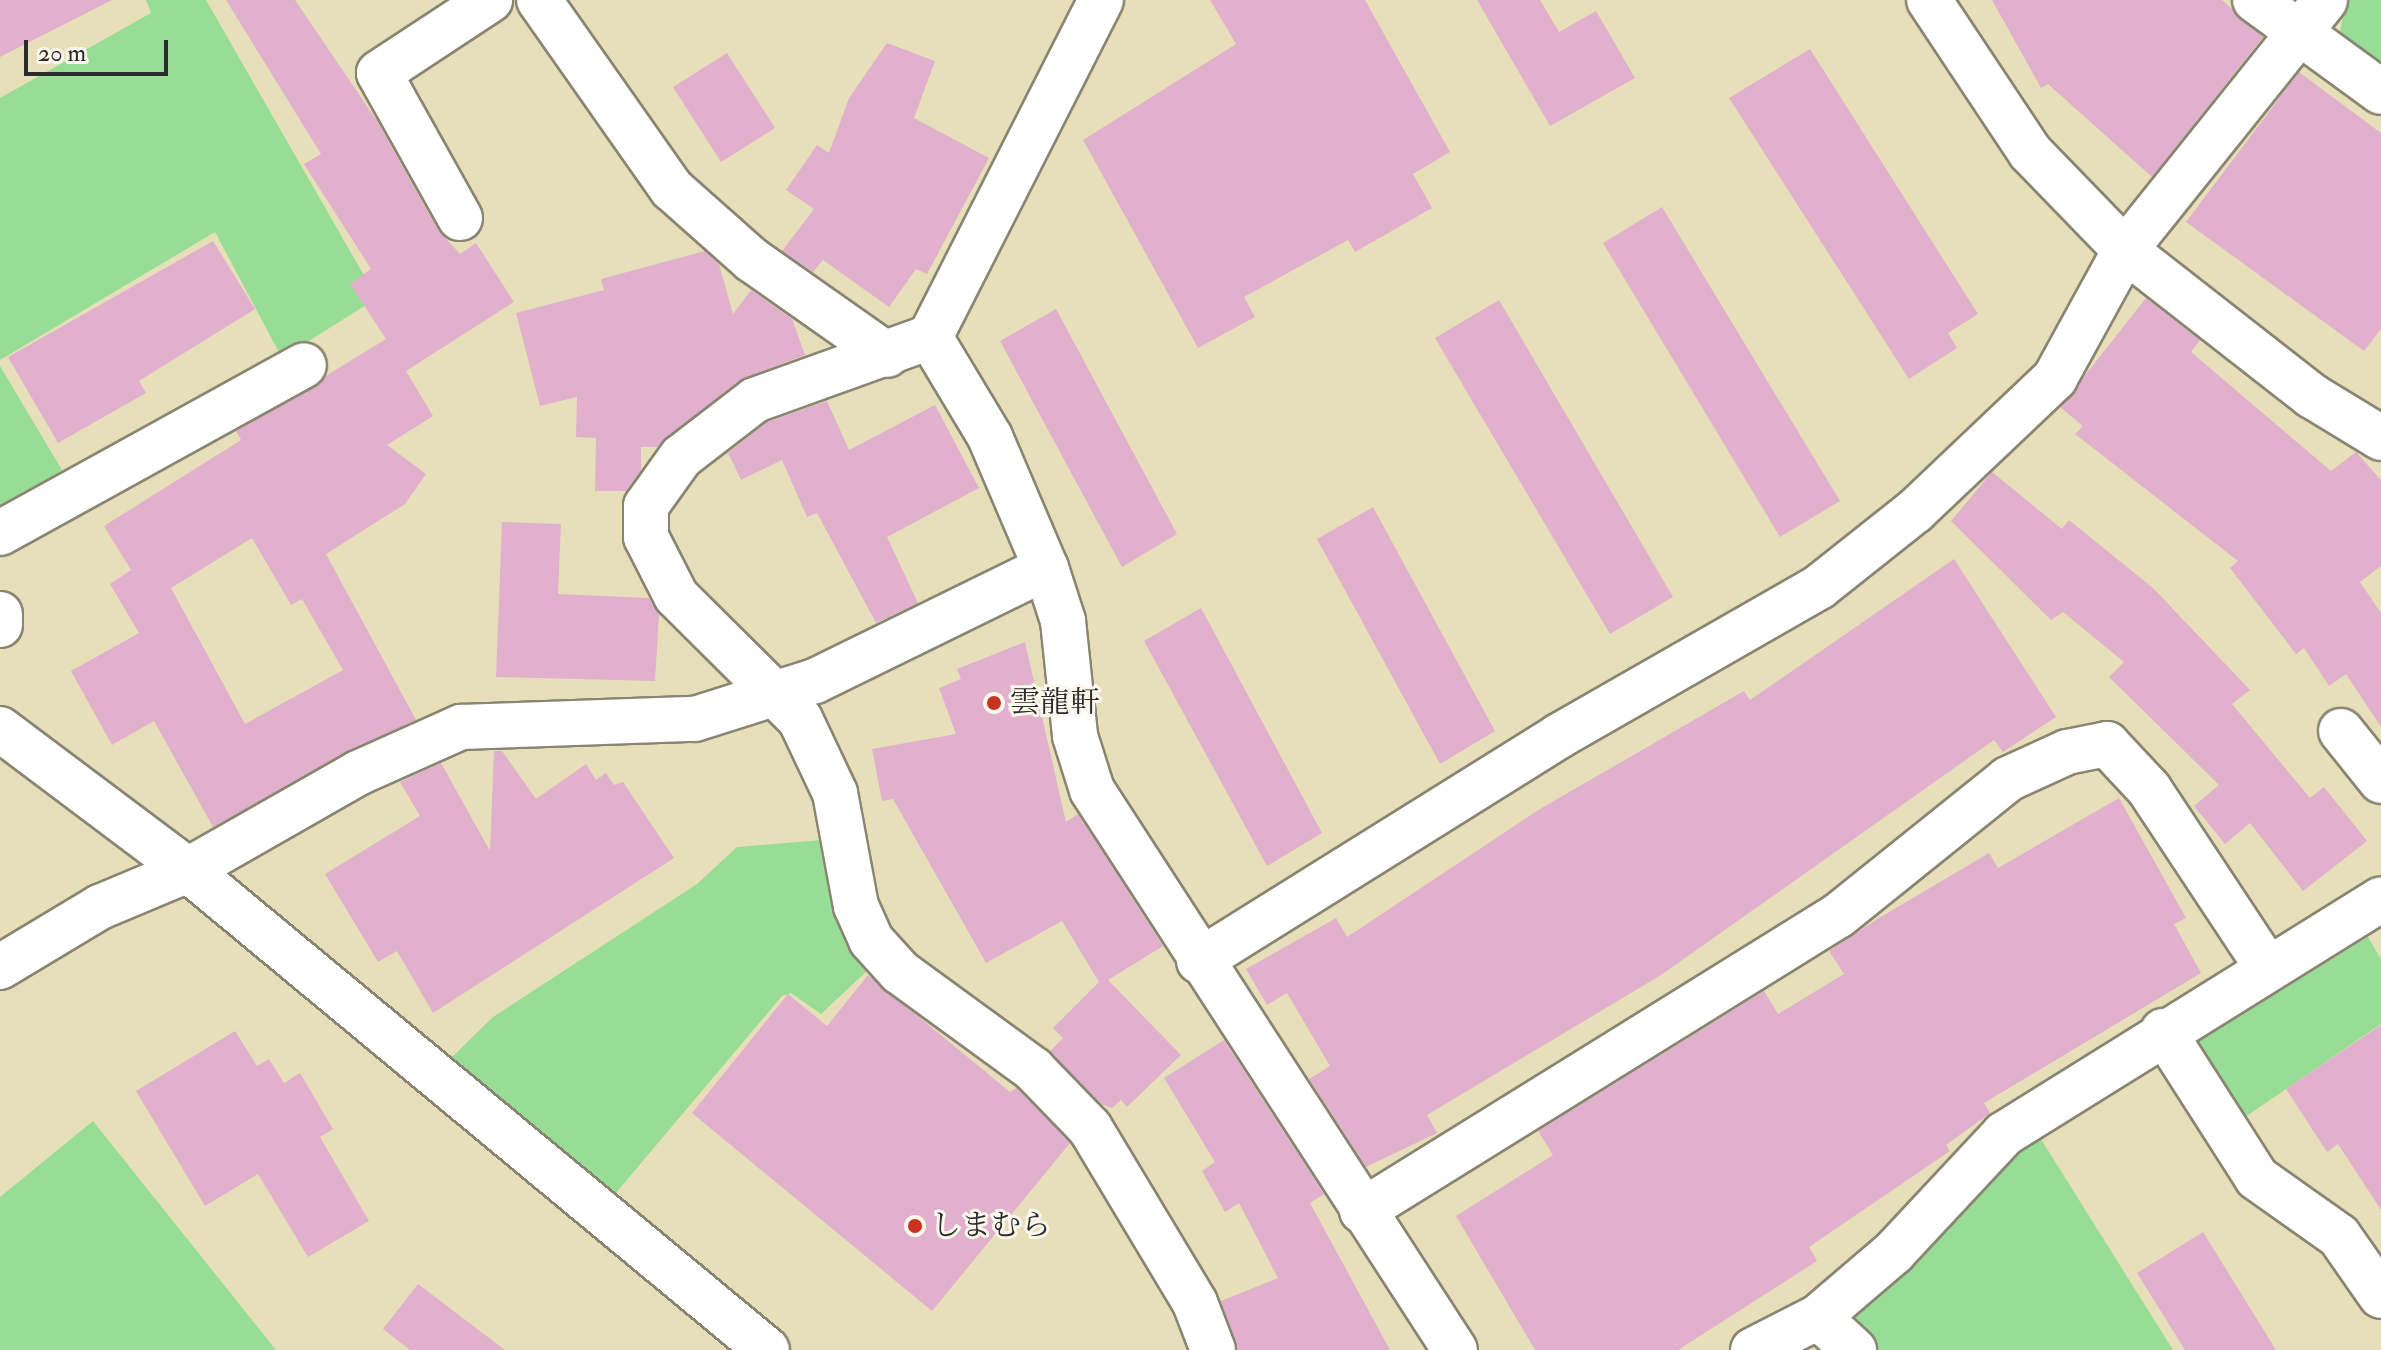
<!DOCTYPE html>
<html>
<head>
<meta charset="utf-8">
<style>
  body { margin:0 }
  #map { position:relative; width:2381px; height:1350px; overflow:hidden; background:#e7dfba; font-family:"IM FELL Double Pica","Noto Serif JP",serif }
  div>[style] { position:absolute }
  .green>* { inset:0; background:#97dd96 }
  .building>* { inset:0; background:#e1b0cd }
  .roads { filter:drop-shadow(2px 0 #898572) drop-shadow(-2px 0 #898572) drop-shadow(0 2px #898572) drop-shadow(0 -2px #898572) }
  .minor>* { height:44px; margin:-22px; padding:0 22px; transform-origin:22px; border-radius:22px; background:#fff }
  .dots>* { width:22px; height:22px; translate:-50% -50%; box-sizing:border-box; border:4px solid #fbf7ec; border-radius:50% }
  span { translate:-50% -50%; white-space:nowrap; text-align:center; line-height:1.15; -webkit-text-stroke:6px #fbf7ec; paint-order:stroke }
  .poi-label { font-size:30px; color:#2b2b2b }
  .left { translate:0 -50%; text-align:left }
  .scale { position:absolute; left:24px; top:40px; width:144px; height:36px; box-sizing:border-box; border:4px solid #2b2b2b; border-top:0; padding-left:10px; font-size:24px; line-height:28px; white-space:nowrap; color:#2b2b2b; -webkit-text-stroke:6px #fbf7ec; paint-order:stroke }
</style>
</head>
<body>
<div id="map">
  <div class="green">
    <div style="clip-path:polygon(146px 0,206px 0,377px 298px,282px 358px,215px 232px,0 360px,0 98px,151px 13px)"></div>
    <div style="clip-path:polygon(2347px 0,2381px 0,2381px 73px,2339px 35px)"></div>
    <div style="clip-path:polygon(0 366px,62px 470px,0 511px)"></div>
    <div style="clip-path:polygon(834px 839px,869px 969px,821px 1014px,791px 993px,782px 996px,615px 1194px,448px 1061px,493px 1017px,697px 884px,737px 847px)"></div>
    <div style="clip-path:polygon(2368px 937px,2381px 959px,2381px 1024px,2232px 1126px,2178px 1054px)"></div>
    <div style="clip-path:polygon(93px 1121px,276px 1350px,0 1350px,0 1197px)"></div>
    <div style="clip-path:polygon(2039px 1136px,2173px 1350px,1868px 1350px,1836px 1306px,1976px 1172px)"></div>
  </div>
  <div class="building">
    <div style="clip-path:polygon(0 0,112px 0,0 57px)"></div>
    <div style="clip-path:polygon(evenodd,226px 0,295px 0,377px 121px,438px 230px,460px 254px,476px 243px,514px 302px,406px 371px,433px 416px,387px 445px,426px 474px,405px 504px,326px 554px,416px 720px,213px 827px,154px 721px,112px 745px,71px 671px,139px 633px,110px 584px,131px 570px,104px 526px,241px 440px,236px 431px,386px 339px,350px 284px,371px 269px,304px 164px,321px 154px,226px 0,252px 538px,291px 605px,302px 599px,343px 670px,245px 724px,171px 588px,252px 538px)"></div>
    <div style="clip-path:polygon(1210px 0,1365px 0,1450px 152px,1413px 174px,1432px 208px,1355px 252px,1348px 240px,1244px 297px,1255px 317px,1198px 348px,1083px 140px,1236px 44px)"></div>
    <div style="clip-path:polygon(1477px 0,1540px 0,1559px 32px,1596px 11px,1635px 78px,1550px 126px)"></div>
    <div style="clip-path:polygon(1992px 0,2222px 0,2263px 37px,2152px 177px,2048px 84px,2041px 88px)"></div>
    <div style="clip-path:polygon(887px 43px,935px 61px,914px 118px,989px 158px,927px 274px,916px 269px,889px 307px,823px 260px,813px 272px,782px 251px,814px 209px,786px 190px,817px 145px,829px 153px,849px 98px)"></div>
    <div style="clip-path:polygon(1810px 49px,1978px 314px,1948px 333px,1957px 348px,1909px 379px,1729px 98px)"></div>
    <div style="clip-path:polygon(727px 53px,775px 128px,721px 162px,673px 87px)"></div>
    <div style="clip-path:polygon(2299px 72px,2381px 133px,2381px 329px,2364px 351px,2186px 222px)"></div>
    <div style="clip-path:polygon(1662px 207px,1840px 501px,1780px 537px,1603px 243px)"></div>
    <div style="clip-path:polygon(213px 241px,255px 309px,139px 381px,146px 393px,58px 443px,8px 357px)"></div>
    <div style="clip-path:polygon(705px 251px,719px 264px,733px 314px,751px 290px,792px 319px,805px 355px,740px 380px,657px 447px,641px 447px,641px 470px,626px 491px,595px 491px,596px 438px,576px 437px,577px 397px,540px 406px,516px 313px,604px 290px,601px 279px)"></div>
    <div style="clip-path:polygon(2146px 298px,2200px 340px,2191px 352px,2331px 471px,2356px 452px,2381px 480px,2381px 566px,2360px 582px,2381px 613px,2381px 727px,2346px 674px,2329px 686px,2304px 648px,2296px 654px,2230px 568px,2238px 561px,2075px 434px,2083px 426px,2060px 407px)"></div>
    <div style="clip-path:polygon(1499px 300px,1673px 597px,1610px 634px,1435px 338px)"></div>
    <div style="clip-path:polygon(1056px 309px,1177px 534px,1122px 567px,1000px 341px)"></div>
    <div style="clip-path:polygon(827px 401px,849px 450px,935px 405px,979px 488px,887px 537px,918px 603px,876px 623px,817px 513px,807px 517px,782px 460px,741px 480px,728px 453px,767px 422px)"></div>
    <div style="clip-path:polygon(1992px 472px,2062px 529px,2069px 520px,2153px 588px,2250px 690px,2232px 704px,2310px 798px,2324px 787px,2367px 841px,2303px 891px,2250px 823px,2225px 844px,2194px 806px,2219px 785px,2109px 677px,2124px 662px,2063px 612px,2051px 620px,1951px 521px)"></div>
    <div style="clip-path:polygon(1373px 507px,1495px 731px,1440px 764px,1317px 539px)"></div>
    <div style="clip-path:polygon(502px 522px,561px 524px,558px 594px,649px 598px,659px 614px,655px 681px,496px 677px)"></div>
    <div style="clip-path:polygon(1954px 559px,2056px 717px,2003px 752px,1994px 740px,1661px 975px,1427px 1115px,1437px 1133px,1366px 1167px,1309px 1079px,1330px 1066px,1287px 993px,1267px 1005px,1246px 969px,1336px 918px,1347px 937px,1540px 809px,1744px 691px,1750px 700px)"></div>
    <div style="clip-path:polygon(1201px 608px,1322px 833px,1267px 866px,1144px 641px)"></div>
    <div style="clip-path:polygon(1025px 642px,1066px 822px,1078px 814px,1163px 946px,1108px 980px,1181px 1055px,1127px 1107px,1121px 1100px,1112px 1108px,1101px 1104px,1050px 1051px,1063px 1038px,1053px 1028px,1099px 982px,1062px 921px,986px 963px,893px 799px,882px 801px,872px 749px,956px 734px,939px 688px,961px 679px,957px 669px)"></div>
    <div style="clip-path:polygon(494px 751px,502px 751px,536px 799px,586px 764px,596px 780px,606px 773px,614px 785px,623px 782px,674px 858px,433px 1013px,397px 951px,378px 962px,325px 874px,420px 816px,400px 782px,441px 763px,490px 851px)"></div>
    <div style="clip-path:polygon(2119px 798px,2186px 918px,2174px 924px,2201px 973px,1984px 1103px,1990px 1113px,1946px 1145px,1950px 1151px,1809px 1247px,1817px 1261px,1678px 1350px,1535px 1350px,1456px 1216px,1553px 1155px,1538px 1131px,1764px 991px,1778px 1014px,1844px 974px,1829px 951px,1879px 918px,1989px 853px,1998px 868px)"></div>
    <div style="clip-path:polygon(868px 975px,1010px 1092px,1017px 1088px,1070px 1143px,932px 1311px,692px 1113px,788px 994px,827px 1026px)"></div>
    <div style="clip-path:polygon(2381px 1025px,2381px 1210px,2338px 1144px,2327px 1152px,2286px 1089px)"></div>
    <div style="clip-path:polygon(235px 1031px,257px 1066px,269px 1059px,284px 1083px,300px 1073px,333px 1129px,320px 1137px,369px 1221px,308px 1257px,258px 1174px,205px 1206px,136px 1091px)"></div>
    <div style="clip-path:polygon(1224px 1040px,1324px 1194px,1310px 1203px,1390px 1350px,1237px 1350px,1221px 1301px,1278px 1278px,1239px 1203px,1225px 1212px,1202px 1171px,1215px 1162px,1164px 1078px)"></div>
    <div style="clip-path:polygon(2203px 1232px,2276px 1350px,2185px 1350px,2137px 1273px)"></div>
    <div style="clip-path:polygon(418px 1284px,505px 1350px,410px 1350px,383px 1329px)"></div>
  </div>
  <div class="roads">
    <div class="minor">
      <div style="left:539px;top:0;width:231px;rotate:54.9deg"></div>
      <div style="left:672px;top:189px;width:107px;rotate:41.6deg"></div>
      <div style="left:752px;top:260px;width:165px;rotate:35.1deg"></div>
      <div style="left:1101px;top:0;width:378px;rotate:116.9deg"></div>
      <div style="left:930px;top:337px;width:186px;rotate:160.2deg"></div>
      <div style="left:755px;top:400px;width:93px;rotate:142.4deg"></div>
      <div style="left:681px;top:457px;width:60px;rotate:125.5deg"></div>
      <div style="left:646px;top:506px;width:31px;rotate:90deg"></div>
      <div style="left:646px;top:537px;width:66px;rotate:63deg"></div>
      <div style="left:676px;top:596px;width:175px;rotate:44.8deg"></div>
      <div style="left:800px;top:719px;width:82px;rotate:64.7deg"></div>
      <div style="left:835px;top:793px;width:115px;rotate:79.5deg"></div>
      <div style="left:856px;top:906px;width:37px;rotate:66deg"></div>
      <div style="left:871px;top:940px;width:43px;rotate:47.8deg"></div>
      <div style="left:900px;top:972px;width:165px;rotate:36.1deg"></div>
      <div style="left:1033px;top:1069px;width:82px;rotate:46deg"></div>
      <div style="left:1090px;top:1128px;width:204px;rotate:59deg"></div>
      <div style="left:1195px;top:1303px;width:50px;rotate:69deg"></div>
      <div style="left:1929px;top:0;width:182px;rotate:56.4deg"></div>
      <div style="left:2030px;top:152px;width:136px;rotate:45.9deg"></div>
      <div style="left:2125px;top:250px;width:237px;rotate:38deg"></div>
      <div style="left:2312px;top:396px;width:81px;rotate:31.3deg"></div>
      <div style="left:2255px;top:0;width:156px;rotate:36.1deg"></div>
      <div style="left:460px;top:218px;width:166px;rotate:-119.2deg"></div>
      <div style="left:379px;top:73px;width:133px;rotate:-33.3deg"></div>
      <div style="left:930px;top:337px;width:117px;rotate:59deg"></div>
      <div style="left:990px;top:437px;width:142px;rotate:66.9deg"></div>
      <div style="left:1046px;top:568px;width:56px;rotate:72.2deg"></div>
      <div style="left:1063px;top:621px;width:116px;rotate:84deg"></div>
      <div style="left:1075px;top:736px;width:57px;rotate:72.5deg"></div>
      <div style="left:1092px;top:790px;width:667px;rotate:57.05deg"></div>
      <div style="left:0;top:533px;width:347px;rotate:-28.9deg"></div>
      <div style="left:0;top:614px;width:11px;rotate:90deg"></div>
      <div style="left:0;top:729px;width:235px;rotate:36.9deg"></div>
      <div style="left:188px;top:870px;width:752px;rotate:39.66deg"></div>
      <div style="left:2341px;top:731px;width:64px;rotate:51.3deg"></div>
      <div style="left:1199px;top:961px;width:425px;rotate:-32deg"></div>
      <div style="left:1559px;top:736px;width:300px;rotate:-29.8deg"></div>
      <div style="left:1819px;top:587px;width:122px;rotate:-38.4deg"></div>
      <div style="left:1915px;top:511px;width:193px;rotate:-43.5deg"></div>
      <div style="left:2055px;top:378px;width:146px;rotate:-61.3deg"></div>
      <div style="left:2125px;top:250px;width:320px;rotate:-51.3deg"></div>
      <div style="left:0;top:967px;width:117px;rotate:-31deg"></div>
      <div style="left:100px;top:907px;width:95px;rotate:-22.8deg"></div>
      <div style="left:188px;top:870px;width:196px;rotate:-29.7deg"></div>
      <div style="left:358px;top:773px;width:113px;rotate:-24.1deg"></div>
      <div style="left:461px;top:727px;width:234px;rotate:-2deg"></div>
      <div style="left:695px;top:719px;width:126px;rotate:-17.6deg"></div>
      <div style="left:815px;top:681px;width:257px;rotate:-26.1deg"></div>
      <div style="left:2163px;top:1031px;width:174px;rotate:57.4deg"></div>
      <div style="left:2257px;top:1178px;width:100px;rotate:35.3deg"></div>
      <div style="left:2339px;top:1236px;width:73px;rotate:55deg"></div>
      <div style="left:1362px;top:1211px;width:561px;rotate:-31.82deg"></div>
      <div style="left:1839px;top:915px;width:217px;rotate:-38.8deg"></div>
      <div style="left:2008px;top:779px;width:65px;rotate:-24.6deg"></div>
      <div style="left:2067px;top:752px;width:41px;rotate:-11.3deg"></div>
      <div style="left:2107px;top:744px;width:62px;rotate:47deg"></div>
      <div style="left:2149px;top:789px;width:212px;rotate:56.5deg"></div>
      <div style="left:1818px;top:1317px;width:49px;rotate:42.5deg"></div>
      <div style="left:1753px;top:1350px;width:73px;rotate:-26.9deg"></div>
      <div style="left:1818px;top:1317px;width:100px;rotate:-40.5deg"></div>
      <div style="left:1894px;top:1252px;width:161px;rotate:-47deg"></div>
      <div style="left:2004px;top:1134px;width:444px;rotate:-31.9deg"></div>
    </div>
  </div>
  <div class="dots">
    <div style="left:994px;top:703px;background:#c8321e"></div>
    <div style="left:915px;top:1226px;background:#c8321e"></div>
  </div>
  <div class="poi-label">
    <span class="left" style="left:1010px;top:703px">雲龍軒</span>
    <span class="left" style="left:931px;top:1226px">しまむら</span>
  </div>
  <div class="scale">20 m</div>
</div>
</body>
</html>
